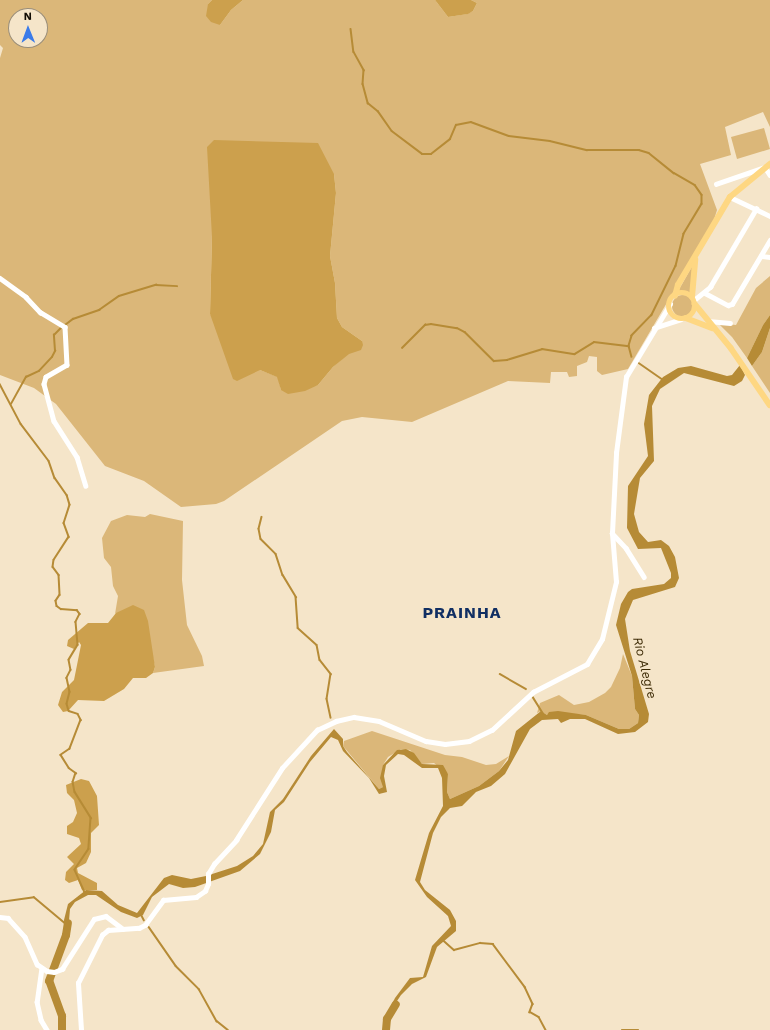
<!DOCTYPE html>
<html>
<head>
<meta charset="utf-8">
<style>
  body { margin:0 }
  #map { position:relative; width:770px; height:1030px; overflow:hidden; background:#f5e5c9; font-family:"Work Sans",sans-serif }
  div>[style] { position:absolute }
  .green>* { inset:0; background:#dbb779 }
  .round { border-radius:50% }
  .forest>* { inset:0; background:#cca04d }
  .water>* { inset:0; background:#b68b36 }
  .stream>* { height:1.5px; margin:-0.75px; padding:0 0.75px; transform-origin:0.75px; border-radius:0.75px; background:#b68b36 }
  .river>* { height:8px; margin:-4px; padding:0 4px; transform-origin:4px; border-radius:4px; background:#b68b36 }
  .minor>* { height:4.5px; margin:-2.25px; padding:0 2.25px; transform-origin:2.25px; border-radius:2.25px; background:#fff }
  .major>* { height:5.5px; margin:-2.75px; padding:0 2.75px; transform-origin:2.75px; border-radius:2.75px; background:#fed782 }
  .major>.ring { margin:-2.75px; padding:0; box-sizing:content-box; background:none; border:5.5px solid #fed782; border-radius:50% }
  span { translate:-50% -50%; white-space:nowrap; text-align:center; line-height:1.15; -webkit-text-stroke:3px #f5e5c9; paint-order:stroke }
  .water-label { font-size:13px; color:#3c2a05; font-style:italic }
  .district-label { font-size:16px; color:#112f63; font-weight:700; letter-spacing:1px }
  .north { position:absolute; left:8px; top:8px; width:40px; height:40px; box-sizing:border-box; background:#f5e5c9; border:1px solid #9a8e7a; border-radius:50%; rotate:359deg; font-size:11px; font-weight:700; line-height:16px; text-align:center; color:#110c04 }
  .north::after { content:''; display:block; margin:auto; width:14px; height:18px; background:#3b7be9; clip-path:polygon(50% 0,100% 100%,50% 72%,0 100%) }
</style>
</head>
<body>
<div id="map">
  <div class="green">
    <div style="clip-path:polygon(evenodd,0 0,212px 0,208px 4px,220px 25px,231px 10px,243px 0,435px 0,448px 17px,467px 14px,473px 11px,477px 3px,471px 0,770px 0,770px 127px,763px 112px,725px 127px,731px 155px,700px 164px,717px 210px,712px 226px,628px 369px,602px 375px,597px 371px,597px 357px,589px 356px,587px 362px,577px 366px,577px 376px,569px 377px,567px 372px,551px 372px,550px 383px,508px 381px,412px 422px,362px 417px,342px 421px,224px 501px,216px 504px,181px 507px,144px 481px,105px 466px,56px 404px,34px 388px,0 375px,0 58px,3px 48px,0 45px,0 0,16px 16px,40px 16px,40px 40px,16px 40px,16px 16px,0 0,334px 174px,336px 193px,330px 256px,335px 283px,337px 318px,342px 327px,362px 341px,333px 367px,318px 385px,281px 390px,278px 377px,260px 370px,210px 314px,212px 237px,334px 174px)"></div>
    <div style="clip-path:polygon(764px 128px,770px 149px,737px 159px,731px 137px)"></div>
    <div style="clip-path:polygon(694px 263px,691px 293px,677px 293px)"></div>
    <div style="clip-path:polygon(770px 276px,770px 315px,763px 325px,747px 358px,732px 337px,718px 323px,736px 325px,756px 288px)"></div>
    <div class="round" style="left:672px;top:295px;width:22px;height:22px"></div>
    <div style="clip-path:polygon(770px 328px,770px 393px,752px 366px,762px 352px)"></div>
    <div style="clip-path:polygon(150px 514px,183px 521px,182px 580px,187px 625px,202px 656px,204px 666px,153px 673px,155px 667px,153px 658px,116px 613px,115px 614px,118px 596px,113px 586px,111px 567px,104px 558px,102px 538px,111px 521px,127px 515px,145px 517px)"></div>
    <div style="clip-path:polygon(623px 654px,632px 676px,635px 709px,639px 715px,638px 723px,629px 729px,619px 729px,586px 715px,551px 712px,547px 715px,541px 711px,537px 713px,540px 703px,559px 695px,574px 705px,589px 702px,605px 693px,611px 687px,620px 668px)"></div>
    <div style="clip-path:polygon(372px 731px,445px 755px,462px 757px,486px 765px,496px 764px,509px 756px,499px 771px,479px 786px,450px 799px,447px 792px,448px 774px,434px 763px,422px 764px,410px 750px,401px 749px,388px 757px,383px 765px,383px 787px,379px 789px,343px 746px,344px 741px)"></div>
  </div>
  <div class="forest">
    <div style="clip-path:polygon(212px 0,243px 0,231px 10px,220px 25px,211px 22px,206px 16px,208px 4px)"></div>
    <div style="clip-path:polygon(435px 0,471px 0,477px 3px,473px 11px,468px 14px,448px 17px)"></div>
    <div style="clip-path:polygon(214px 140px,318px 143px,334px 174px,336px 193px,330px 256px,335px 283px,337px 318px,342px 327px,362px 341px,363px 345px,361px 350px,349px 354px,333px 367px,318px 385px,305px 391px,288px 394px,281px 390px,277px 377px,260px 370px,237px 381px,233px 379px,210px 314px,212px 237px,207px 147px)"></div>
    <div style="clip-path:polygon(133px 605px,144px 610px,148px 621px,155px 667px,153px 673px,146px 678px,133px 678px,124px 689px,104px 701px,78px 700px,68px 711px,63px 712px,58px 705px,62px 692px,74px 680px,81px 645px,79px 642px,74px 649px,67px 646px,68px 640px,88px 623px,108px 623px,116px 613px)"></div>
    <div style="clip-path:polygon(81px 779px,89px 781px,97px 796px,99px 825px,91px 833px,91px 852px,86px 863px,77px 868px,78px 873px,97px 883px,97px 890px,82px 890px,78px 880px,69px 883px,65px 880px,66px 872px,74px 864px,67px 857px,81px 844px,79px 838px,67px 834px,67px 826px,73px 822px,77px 813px,74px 800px,67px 793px,66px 785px)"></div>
  </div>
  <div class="water">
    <div style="clip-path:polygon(770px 315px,770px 328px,762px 352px,752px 366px,747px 358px,763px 325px)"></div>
    <div style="clip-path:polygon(740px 365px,745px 375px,742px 381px,734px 386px,684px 373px,660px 389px,652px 406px,654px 461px,640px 478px,634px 514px,639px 532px,648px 542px,661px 540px,669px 546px,675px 557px,679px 578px,675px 587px,633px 600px,625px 619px,630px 651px,649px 714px,648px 722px,635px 732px,618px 734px,585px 719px,570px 719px,561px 723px,558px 719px,542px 720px,530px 729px,505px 774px,491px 786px,476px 792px,462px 806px,450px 808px,441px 817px,433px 833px,420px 882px,425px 890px,450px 910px,456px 921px,456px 931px,437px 947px,426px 977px,412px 984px,401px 995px,389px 1013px,387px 1030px,384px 1030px,386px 1016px,395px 998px,410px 978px,423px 977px,432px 946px,451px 926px,448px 916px,427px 897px,415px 880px,429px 833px,443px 806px,442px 778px,438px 768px,422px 768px,404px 755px,398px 754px,386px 765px,384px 776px,387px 792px,379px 794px,369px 778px,343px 751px,338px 740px,331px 737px,310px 762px,284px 802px,275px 810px,271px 832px,260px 854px,240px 871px,195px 887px,183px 888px,169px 884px,152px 897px,143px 915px,137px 918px,121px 912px,96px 895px,88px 895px,75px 902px,70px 909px,68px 933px,65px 932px,64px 920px,68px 904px,86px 890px,102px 891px,118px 905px,137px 913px,164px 878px,172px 875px,191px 879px,206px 876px,237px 866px,253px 856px,263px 844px,270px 812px,283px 799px,311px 756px,334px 729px,343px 739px,343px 746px,347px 752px,379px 789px,383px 787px,380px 778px,383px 765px,397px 750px,406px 749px,414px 753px,422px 764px,443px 765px,448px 774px,447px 792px,450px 799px,479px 786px,499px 771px,508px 760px,516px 731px,541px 711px,547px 715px,549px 712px,558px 711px,586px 715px,619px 729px,629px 729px,638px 723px,639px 715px,635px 709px,632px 676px,616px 625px,621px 604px,628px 592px,632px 589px,664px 584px,671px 578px,671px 573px,661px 548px,638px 549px,627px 528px,628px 486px,648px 456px,644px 424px,649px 395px,663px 377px,678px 368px,691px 366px,727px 376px,732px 375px)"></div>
  </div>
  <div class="stream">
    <div style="left:351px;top:29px;width:23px;rotate:83deg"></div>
    <div style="left:354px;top:52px;width:21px;rotate:61deg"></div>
    <div style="left:364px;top:70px;width:14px;rotate:94deg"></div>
    <div style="left:363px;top:84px;width:20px;rotate:75deg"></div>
    <div style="left:368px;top:103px;width:13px;rotate:39deg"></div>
    <div style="left:378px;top:111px;width:24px;rotate:55deg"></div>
    <div style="left:392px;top:131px;width:38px;rotate:37deg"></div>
    <div style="left:422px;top:154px;width:9px"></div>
    <div style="left:431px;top:154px;width:24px;rotate:-38deg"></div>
    <div style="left:450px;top:139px;width:15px;rotate:-67deg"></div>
    <div style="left:456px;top:125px;width:15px;rotate:-11deg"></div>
    <div style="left:471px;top:122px;width:40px;rotate:20.2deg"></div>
    <div style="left:509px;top:136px;width:41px;rotate:7deg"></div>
    <div style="left:550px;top:141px;width:38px;rotate:14deg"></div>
    <div style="left:587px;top:150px;width:52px"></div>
    <div style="left:639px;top:150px;width:10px;rotate:17deg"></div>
    <div style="left:649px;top:153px;width:32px;rotate:39deg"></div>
    <div style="left:674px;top:173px;width:24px;rotate:30deg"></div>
    <div style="left:695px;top:185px;width:12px;rotate:55deg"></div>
    <div style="left:702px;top:195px;width:9px;rotate:90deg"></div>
    <div style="left:702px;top:204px;width:35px;rotate:121deg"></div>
    <div style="left:684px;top:234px;width:33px;rotate:104deg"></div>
    <div style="left:676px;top:266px;width:55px;rotate:116.1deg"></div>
    <div style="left:652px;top:315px;width:29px;rotate:134deg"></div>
    <div style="left:632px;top:336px;width:10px;rotate:107deg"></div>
    <div style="left:629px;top:346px;width:11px;rotate:75deg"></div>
    <div style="left:65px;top:325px;width:10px;rotate:-37deg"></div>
    <div style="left:73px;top:319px;width:28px;rotate:-19deg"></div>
    <div style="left:99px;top:310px;width:24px;rotate:-35deg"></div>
    <div style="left:119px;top:296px;width:39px;rotate:-17deg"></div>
    <div style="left:156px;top:285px;width:21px;rotate:3deg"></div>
    <div style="left:402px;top:348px;width:33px;rotate:-45deg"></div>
    <div style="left:425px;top:325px;width:6px;rotate:-9deg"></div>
    <div style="left:431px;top:324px;width:26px;rotate:9deg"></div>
    <div style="left:457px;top:328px;width:9px;rotate:27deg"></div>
    <div style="left:465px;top:332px;width:41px;rotate:45deg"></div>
    <div style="left:494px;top:361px;width:13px;rotate:-4deg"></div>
    <div style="left:507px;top:360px;width:37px;rotate:-17deg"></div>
    <div style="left:542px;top:349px;width:33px;rotate:9deg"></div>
    <div style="left:575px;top:354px;width:22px;rotate:-32deg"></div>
    <div style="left:594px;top:342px;width:35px;rotate:7deg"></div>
    <div style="left:639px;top:363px;width:28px;rotate:35deg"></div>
    <div style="left:0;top:384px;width:45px;rotate:62.3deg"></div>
    <div style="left:21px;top:424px;width:46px;rotate:52.9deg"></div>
    <div style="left:49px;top:461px;width:18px;rotate:71deg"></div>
    <div style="left:55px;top:478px;width:21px;rotate:55deg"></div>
    <div style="left:67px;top:495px;width:10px;rotate:73deg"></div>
    <div style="left:70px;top:505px;width:19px;rotate:108deg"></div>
    <div style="left:64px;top:523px;width:15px;rotate:70deg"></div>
    <div style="left:69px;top:537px;width:27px;rotate:123deg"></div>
    <div style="left:54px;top:560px;width:7px;rotate:98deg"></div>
    <div style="left:53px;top:567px;width:10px;rotate:53deg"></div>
    <div style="left:59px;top:575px;width:20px;rotate:87deg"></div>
    <div style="left:60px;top:595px;width:7px;rotate:124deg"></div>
    <div style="left:56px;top:601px;width:5px;rotate:79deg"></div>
    <div style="left:57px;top:606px;width:5px;rotate:37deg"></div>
    <div style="left:61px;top:609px;width:16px;rotate:4deg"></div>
    <div style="left:77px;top:610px;width:5px;rotate:53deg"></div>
    <div style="left:80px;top:614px;width:9px;rotate:117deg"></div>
    <div style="left:76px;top:622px;width:23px;rotate:85deg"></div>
    <div style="left:78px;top:645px;width:17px;rotate:121deg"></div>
    <div style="left:69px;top:660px;width:10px;rotate:79deg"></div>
    <div style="left:71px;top:670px;width:9px;rotate:117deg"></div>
    <div style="left:67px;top:678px;width:14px;rotate:78deg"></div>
    <div style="left:70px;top:692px;width:12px;rotate:104deg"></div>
    <div style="left:67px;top:704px;width:7px;rotate:74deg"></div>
    <div style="left:69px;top:711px;width:9px;rotate:18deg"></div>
    <div style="left:78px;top:714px;width:7px;rotate:63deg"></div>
    <div style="left:81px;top:720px;width:31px;rotate:111deg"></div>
    <div style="left:70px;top:749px;width:11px;rotate:146deg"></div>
    <div style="left:61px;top:755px;width:15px;rotate:58deg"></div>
    <div style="left:69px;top:768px;width:9px;rotate:36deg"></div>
    <div style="left:76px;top:773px;width:9px;rotate:108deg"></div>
    <div style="left:73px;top:782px;width:10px;rotate:79deg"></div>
    <div style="left:75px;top:792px;width:31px;rotate:58deg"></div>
    <div style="left:91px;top:818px;width:31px;rotate:94deg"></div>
    <div style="left:89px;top:849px;width:25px;rotate:124deg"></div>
    <div style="left:75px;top:870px;width:24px;rotate:66deg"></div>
    <div style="left:11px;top:404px;width:31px;rotate:-61deg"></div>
    <div style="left:26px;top:377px;width:14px;rotate:-25deg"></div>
    <div style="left:39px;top:371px;width:19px;rotate:-47deg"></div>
    <div style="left:52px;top:357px;width:7px;rotate:-63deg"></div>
    <div style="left:55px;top:351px;width:16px;rotate:-94deg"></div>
    <div style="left:54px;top:335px;width:11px;rotate:-45deg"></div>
    <div style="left:262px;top:517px;width:12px;rotate:104deg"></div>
    <div style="left:259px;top:529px;width:10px;rotate:79deg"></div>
    <div style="left:261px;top:539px;width:21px;rotate:45deg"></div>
    <div style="left:276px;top:554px;width:22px;rotate:72deg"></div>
    <div style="left:283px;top:575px;width:26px;rotate:59deg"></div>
    <div style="left:296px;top:597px;width:31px;rotate:86deg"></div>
    <div style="left:298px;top:628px;width:25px;rotate:42deg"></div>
    <div style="left:317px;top:645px;width:15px;rotate:79deg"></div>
    <div style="left:320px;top:660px;width:18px;rotate:52deg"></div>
    <div style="left:331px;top:674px;width:25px;rotate:99deg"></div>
    <div style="left:327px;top:699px;width:19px;rotate:78deg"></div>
    <div style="left:500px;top:674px;width:30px;rotate:30deg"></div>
    <div style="left:533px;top:697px;width:19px;rotate:58deg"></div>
    <div style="left:0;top:902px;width:34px;rotate:-8deg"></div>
    <div style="left:34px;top:897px;width:40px;rotate:40deg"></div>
    <div style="left:141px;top:914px;width:7px;rotate:63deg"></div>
    <div style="left:149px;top:927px;width:47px;rotate:55.3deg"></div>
    <div style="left:176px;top:966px;width:33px;rotate:45deg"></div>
    <div style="left:199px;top:989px;width:37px;rotate:61deg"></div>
    <div style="left:217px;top:1021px;width:14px;rotate:39deg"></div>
    <div style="left:443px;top:940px;width:15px;rotate:42deg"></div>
    <div style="left:454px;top:950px;width:27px;rotate:-15deg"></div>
    <div style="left:480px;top:943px;width:13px;rotate:4deg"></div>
    <div style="left:493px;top:944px;width:54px;rotate:53.3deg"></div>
    <div style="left:525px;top:987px;width:19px;rotate:65deg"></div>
    <div style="left:533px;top:1004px;width:9px;rotate:111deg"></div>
    <div style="left:530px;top:1012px;width:10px;rotate:29deg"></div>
    <div style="left:539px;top:1017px;width:15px;rotate:62deg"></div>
    <div style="left:622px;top:1030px;width:16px"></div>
  </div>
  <div class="river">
    <div style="left:62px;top:1030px;width:14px;rotate:-90deg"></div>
    <div style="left:62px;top:1016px;width:37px;rotate:-110deg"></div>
    <div style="left:49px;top:981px;width:49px;rotate:-69.7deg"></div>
    <div style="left:66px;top:935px;width:12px;rotate:-81deg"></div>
    <div style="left:386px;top:1030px;width:11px;rotate:-85deg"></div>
    <div style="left:387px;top:1019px;width:17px;rotate:-59deg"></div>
  </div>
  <div class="minor">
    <div style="left:716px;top:184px;width:52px;rotate:-19.1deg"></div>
    <div style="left:765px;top:167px;width:9px;rotate:58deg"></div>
    <div style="left:730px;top:197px;width:44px;rotate:25.4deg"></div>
    <div style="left:761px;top:256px;width:9px;rotate:6deg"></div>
    <div style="left:0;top:278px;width:32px;rotate:36deg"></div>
    <div style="left:26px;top:297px;width:21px;rotate:47deg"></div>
    <div style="left:40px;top:312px;width:29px;rotate:31deg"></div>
    <div style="left:65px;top:327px;width:38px;rotate:87deg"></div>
    <div style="left:67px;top:365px;width:24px;rotate:150deg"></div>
    <div style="left:46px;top:377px;width:7px;rotate:106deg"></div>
    <div style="left:44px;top:384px;width:38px;rotate:75deg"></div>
    <div style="left:54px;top:421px;width:43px;rotate:57.4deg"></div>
    <div style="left:77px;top:457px;width:30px;rotate:73deg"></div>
    <div style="left:705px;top:293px;width:26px;rotate:28deg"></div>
    <div style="left:728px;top:305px;width:4px;rotate:-14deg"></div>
    <div style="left:732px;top:304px;width:74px;rotate:-59.3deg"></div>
    <div style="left:694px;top:300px;width:21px;rotate:-39deg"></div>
    <div style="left:710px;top:287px;width:91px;rotate:-59.5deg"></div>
    <div style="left:708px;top:321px;width:22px;rotate:5deg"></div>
    <div style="left:654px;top:328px;width:28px;rotate:-18deg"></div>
    <div style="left:612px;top:533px;width:21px;rotate:47deg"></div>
    <div style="left:626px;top:548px;width:34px;rotate:58deg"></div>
    <div style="left:0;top:917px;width:8px;rotate:7deg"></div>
    <div style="left:8px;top:918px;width:25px;rotate:48deg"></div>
    <div style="left:25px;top:937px;width:30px;rotate:66deg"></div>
    <div style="left:37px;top:964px;width:12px;rotate:35deg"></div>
    <div style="left:47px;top:971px;width:7px;rotate:8deg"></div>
    <div style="left:54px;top:972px;width:9px;rotate:-21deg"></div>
    <div style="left:62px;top:969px;width:59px;rotate:-57.4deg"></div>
    <div style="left:94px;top:919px;width:12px;rotate:-14deg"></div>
    <div style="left:106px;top:916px;width:21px;rotate:37deg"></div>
    <div style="left:42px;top:968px;width:34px;rotate:98deg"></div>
    <div style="left:37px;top:1002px;width:18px;rotate:77deg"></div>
    <div style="left:41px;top:1020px;width:12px;rotate:59deg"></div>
    <div style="left:81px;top:1030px;width:47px;rotate:-93.7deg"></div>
    <div style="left:78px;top:983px;width:54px;rotate:-63.4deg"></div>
    <div style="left:102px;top:935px;width:8px;rotate:-40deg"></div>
    <div style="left:108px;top:930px;width:31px;rotate:-4deg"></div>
    <div style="left:139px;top:928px;width:7px;rotate:-27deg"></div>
    <div style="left:145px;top:925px;width:31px;rotate:-54deg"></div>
    <div style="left:163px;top:900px;width:33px;rotate:-5deg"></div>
    <div style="left:196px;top:897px;width:11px;rotate:-34deg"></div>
    <div style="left:205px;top:891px;width:8px;rotate:-67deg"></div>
    <div style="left:208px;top:884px;width:10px;rotate:-90deg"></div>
    <div style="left:208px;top:874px;width:12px;rotate:-59deg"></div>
    <div style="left:214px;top:864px;width:33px;rotate:-47deg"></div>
    <div style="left:236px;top:840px;width:85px;rotate:-57.4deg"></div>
    <div style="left:282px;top:768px;width:52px;rotate:-47.4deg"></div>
    <div style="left:317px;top:730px;width:21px;rotate:-25deg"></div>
    <div style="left:336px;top:721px;width:18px;rotate:-13deg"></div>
    <div style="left:354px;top:717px;width:25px;rotate:9deg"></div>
    <div style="left:379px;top:721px;width:51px;rotate:23.1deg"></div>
    <div style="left:426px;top:741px;width:19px;rotate:9deg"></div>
    <div style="left:445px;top:744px;width:24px;rotate:-7deg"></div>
    <div style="left:469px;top:741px;width:25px;rotate:-26deg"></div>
    <div style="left:492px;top:730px;width:56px;rotate:-42.8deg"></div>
    <div style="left:533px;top:692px;width:61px;rotate:-27.4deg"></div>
    <div style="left:587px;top:664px;width:29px;rotate:-59deg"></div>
    <div style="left:602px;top:639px;width:59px;rotate:-76.2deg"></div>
    <div style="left:616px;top:582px;width:49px;rotate:-94.7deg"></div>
    <div style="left:612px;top:533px;width:80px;rotate:-87.1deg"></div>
    <div style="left:616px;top:453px;width:77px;rotate:-82.5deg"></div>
    <div style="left:626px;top:377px;width:85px;rotate:-58.9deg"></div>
  </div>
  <div class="major">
    <div class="ring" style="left:669px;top:293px;width:20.5px;height:20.5px"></div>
    <div style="left:675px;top:296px;width:11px;rotate:-75deg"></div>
    <div style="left:678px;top:285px;width:102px;rotate:-59.4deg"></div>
    <div style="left:730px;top:197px;width:52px;rotate:-39.5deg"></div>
    <div style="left:692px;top:297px;width:37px;rotate:-85deg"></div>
    <div style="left:695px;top:304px;width:57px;rotate:50.7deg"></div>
    <div style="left:731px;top:348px;width:69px;rotate:55.6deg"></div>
    <div style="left:686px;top:318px;width:28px;rotate:21deg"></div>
  </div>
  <div class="water-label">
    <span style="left:644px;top:668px;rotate:76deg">Rio Alegre</span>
  </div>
  <div class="district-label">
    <span style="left:462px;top:613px">PRAINHA</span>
  </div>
  <div class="north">N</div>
</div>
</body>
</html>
